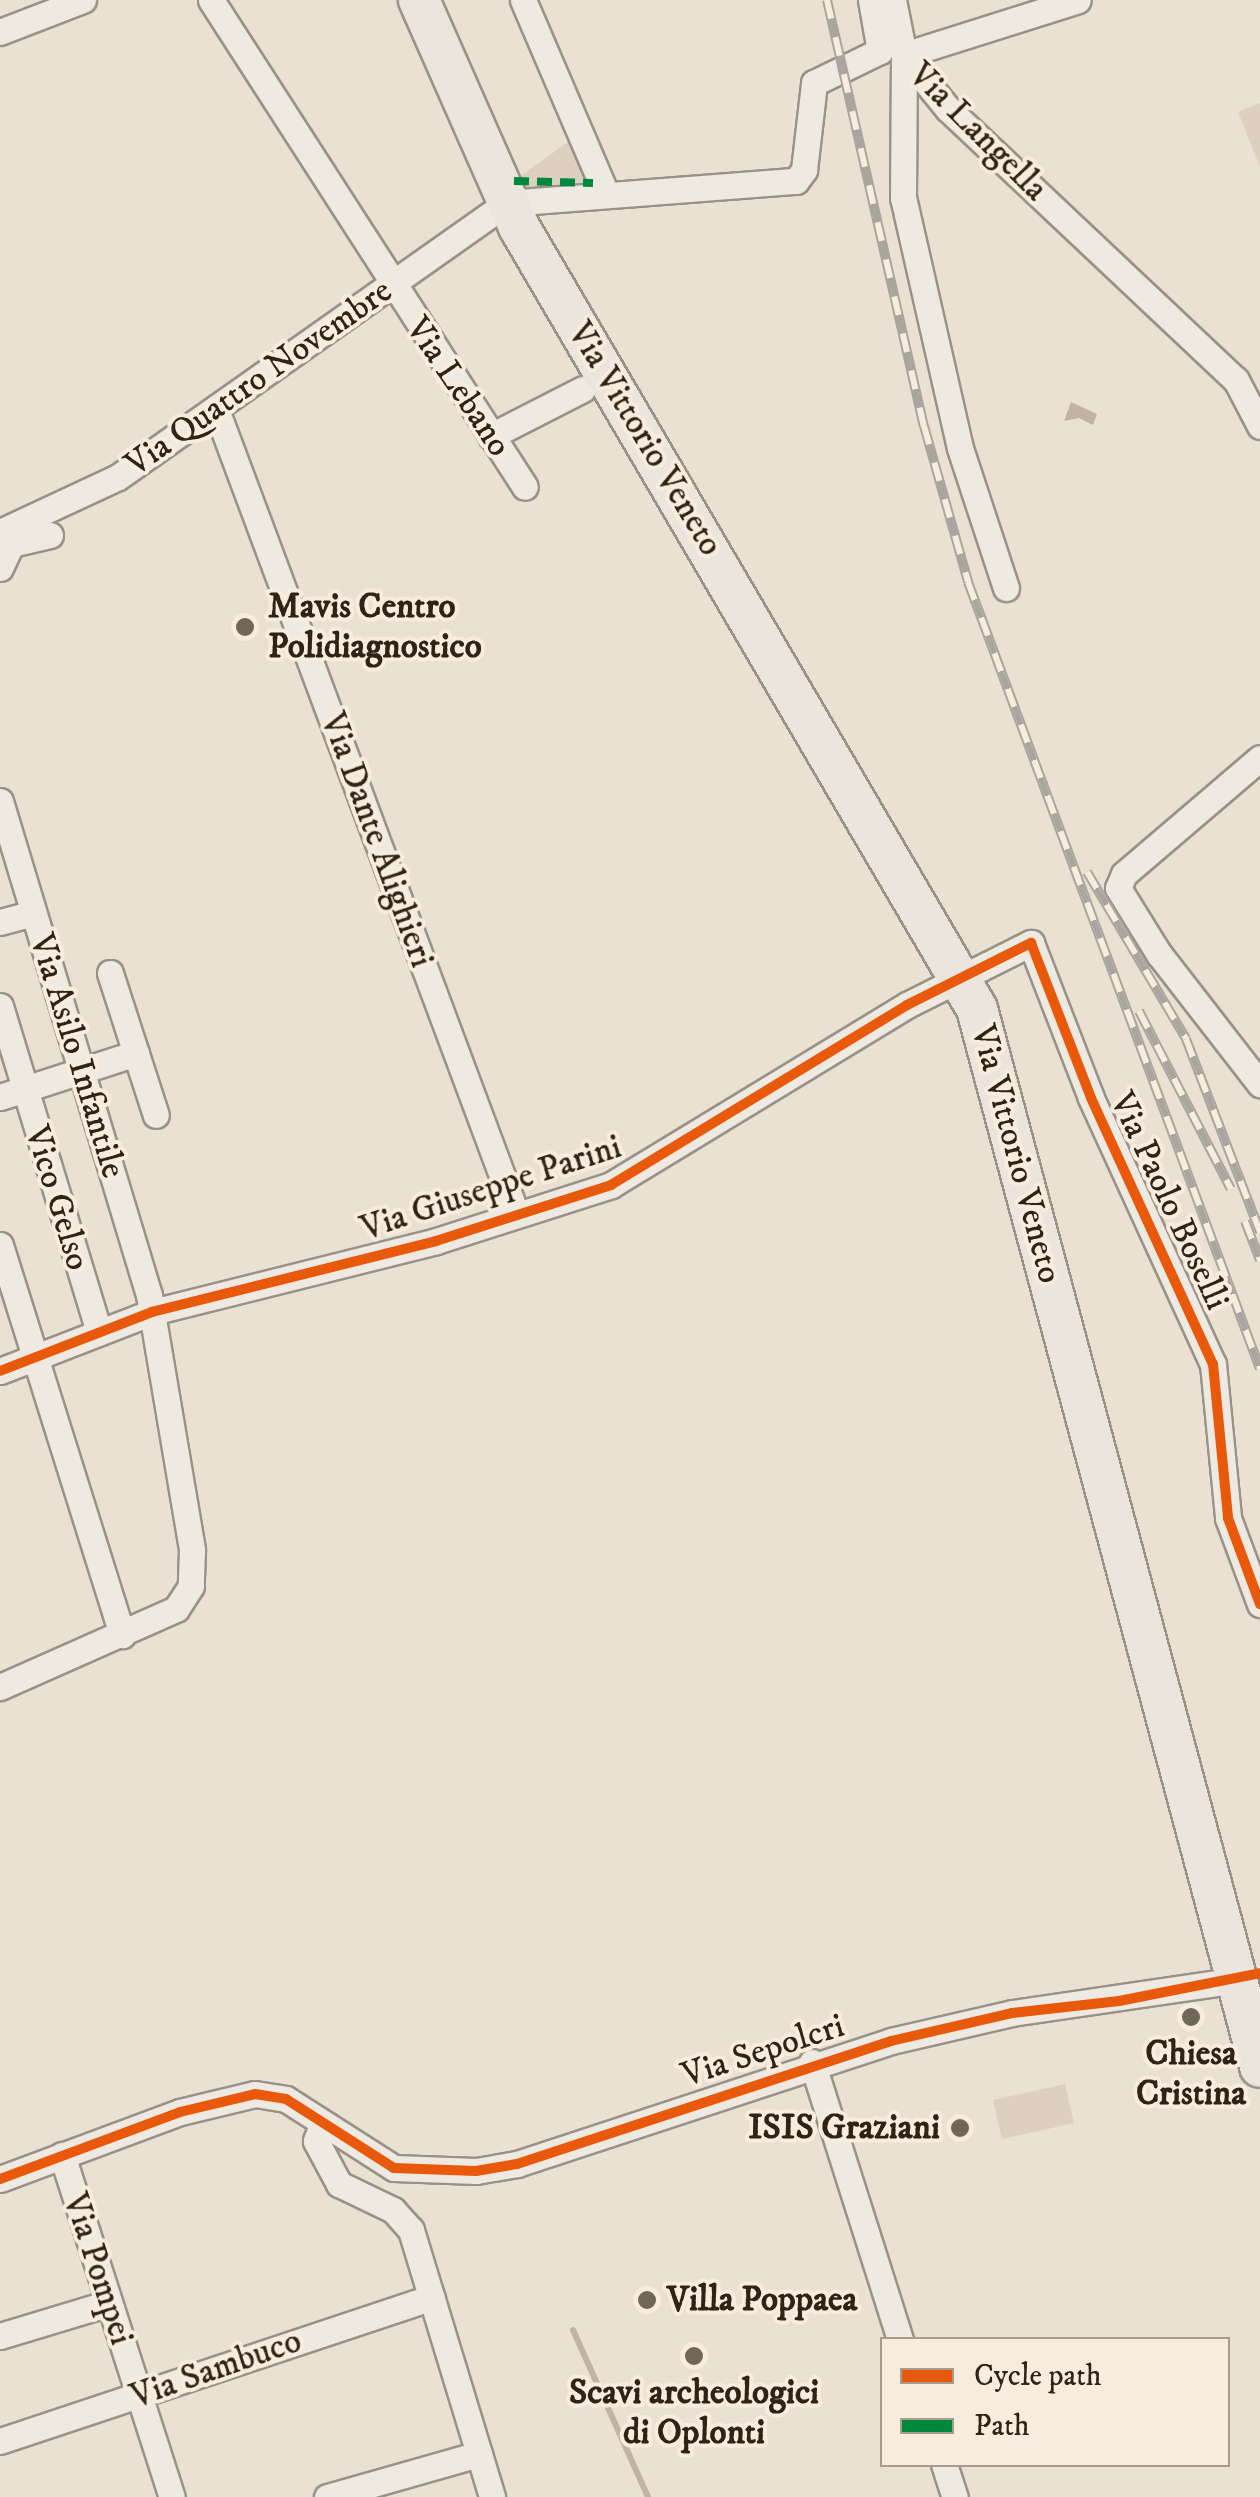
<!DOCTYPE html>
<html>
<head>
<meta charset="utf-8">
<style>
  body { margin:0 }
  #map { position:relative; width:1260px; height:2497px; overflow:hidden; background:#eae1d3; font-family:"IM FELL DW Pica",serif }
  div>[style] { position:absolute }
  .green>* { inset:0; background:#ddd0be }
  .water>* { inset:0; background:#c1b4a2 }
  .stream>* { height:6px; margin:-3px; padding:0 3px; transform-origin:3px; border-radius:3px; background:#c1b4a2 }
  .roads { filter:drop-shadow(2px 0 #999289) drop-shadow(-2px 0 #999289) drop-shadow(0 2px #999289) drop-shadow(0 -2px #999289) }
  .minor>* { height:25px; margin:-12.5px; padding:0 12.5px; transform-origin:12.5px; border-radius:12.5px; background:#eeeae2 }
  .primary>* { height:40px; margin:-20px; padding:0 20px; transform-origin:20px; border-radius:20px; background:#ebe5dd }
  .rail>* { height:10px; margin-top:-5px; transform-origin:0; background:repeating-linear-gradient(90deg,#f7ecdd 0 19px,#aaa69f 0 38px); box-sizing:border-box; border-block:2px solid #aaa69f }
  .quiet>* { height:8px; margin-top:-4px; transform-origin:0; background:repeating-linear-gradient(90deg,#00873e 0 15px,transparent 0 23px) }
  .cycleway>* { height:10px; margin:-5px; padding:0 5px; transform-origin:5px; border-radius:5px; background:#e8590c }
  .dots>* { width:28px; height:28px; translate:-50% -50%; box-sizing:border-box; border:5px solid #f7ecdd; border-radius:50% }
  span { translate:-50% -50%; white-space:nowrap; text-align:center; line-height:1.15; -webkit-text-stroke:8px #f7ecdd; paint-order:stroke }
  .street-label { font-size:35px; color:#2f2317 }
  .poi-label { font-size:35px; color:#2f2317; font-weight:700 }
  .left { translate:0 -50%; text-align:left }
  .right { translate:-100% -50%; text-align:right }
  .legend { position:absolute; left:880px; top:2337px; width:350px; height:130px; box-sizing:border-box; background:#f7ecdd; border:2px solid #a79c8e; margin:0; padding:12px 18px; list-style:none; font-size:30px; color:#2f2317 }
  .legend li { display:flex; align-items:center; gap:20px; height:50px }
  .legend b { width:50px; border:2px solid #a79c8e }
</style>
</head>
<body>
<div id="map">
  <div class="green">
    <div style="clip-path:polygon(1260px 103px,1260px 167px,1238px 112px)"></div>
    <div style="clip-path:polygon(576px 136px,591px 187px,519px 188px,514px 181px)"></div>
    <div style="clip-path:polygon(1065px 2084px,1074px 2123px,1002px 2139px,993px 2100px)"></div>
  </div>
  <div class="water">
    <div style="clip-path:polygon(1071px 402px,1097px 414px,1093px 425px,1079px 418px,1064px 421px)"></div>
  </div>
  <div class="stream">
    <div style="left:573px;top:2330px;width:183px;rotate:65.8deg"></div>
  </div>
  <div class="roads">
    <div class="minor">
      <div style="left:211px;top:0;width:579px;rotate:57.19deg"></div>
      <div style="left:523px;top:0;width:211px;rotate:66.8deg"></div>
      <div style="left:893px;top:0;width:56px;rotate:78.7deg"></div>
      <div style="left:904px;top:55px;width:182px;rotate:-17.5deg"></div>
      <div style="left:0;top:32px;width:89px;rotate:-21.1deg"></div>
      <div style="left:217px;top:412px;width:855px;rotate:69.53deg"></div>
      <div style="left:491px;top:436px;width:103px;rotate:-27.1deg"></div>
      <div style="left:0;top:532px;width:130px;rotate:-25deg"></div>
      <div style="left:118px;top:477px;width:476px;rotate:-35.2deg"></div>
      <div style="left:507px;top:203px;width:290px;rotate:-4.4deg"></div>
      <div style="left:796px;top:181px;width:14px;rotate:-54deg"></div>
      <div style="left:804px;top:170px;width:88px;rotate:-83.4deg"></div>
      <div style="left:814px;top:83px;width:73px;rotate:-25.9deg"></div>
      <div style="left:880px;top:51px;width:52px;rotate:-100deg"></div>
      <div style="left:0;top:568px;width:26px;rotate:-65deg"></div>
      <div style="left:11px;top:544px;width:40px;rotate:-13deg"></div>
      <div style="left:1006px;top:588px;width:147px;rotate:-108.2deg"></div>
      <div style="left:960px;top:448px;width:256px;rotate:-102.8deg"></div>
      <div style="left:903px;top:198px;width:143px;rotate:-89.6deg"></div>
      <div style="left:904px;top:55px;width:70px;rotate:50.8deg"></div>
      <div style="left:948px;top:109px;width:395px;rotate:43.3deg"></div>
      <div style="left:1236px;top:380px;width:52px;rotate:62.4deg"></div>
      <div style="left:1260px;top:758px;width:179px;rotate:139.5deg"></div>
      <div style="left:1124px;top:874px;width:15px;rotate:113deg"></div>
      <div style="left:1118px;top:888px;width:78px;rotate:58.2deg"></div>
      <div style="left:1159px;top:954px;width:165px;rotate:52.2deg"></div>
      <div style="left:0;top:801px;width:516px;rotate:73.22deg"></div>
      <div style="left:149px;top:1295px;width:259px;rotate:80.4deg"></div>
      <div style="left:192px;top:1550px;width:36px;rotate:92deg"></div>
      <div style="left:191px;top:1586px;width:27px;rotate:123deg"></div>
      <div style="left:176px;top:1609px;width:193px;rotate:156.1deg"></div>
      <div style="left:0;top:922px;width:34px;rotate:-15deg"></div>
      <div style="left:110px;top:973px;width:149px;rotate:72.1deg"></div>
      <div style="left:0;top:1006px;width:341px;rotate:73.1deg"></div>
      <div style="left:0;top:1097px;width:143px;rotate:-17.9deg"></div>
      <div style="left:0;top:1245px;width:409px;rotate:72.6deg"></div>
      <div style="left:0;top:1371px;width:163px;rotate:-21.2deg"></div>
      <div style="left:152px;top:1312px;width:293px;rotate:-14deg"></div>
      <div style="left:436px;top:1241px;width:184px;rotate:-17.7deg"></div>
      <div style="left:611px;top:1185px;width:346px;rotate:-31.3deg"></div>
      <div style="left:907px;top:1005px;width:139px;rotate:-26.6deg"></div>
      <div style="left:1031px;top:943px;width:166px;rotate:68.8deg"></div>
      <div style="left:1091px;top:1098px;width:293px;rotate:65.4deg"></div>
      <div style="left:1213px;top:1364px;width:155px;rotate:84.4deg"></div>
      <div style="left:1228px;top:1518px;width:92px;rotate:69.6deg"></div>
      <div style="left:812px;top:2062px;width:292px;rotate:72.4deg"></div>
      <div style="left:322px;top:2125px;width:17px;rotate:111deg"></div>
      <div style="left:316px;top:2141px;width:49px;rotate:61.9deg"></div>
      <div style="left:339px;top:2184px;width:60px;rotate:25.7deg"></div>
      <div style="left:393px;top:2210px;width:27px;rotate:48deg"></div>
      <div style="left:411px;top:2230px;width:279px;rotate:73.1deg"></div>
      <div style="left:62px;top:2155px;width:359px;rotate:72.2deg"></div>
      <div style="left:0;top:2179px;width:192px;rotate:-20.4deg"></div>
      <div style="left:180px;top:2112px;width:77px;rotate:-13.5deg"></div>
      <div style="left:255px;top:2094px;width:31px;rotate:9deg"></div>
      <div style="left:286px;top:2099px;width:128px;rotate:32.6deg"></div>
      <div style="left:394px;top:2168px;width:82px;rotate:2.1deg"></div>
      <div style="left:476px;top:2171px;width:42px;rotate:-9.7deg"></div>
      <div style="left:517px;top:2164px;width:394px;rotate:-18.2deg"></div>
      <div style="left:891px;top:2041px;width:124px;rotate:-13deg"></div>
      <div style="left:1012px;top:2013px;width:227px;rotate:-8.3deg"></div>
      <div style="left:0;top:2336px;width:114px;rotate:-16.8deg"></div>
      <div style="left:0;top:2441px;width:455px;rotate:-18.4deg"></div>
      <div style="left:944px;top:2464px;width:35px;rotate:72deg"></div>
      <div style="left:327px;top:2497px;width:158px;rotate:-15.8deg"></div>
    </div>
    <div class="primary">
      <div style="left:419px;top:0;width:248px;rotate:66.2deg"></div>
      <div style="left:519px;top:227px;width:906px;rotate:59.64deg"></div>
      <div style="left:977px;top:1009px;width:1095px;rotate:75.02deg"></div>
    </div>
  </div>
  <div class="rail">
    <div style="left:827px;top:0;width:437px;rotate:77.2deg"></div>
    <div style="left:924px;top:426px;width:162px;rotate:74.2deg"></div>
    <div style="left:968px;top:582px;width:839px;rotate:69.64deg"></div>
    <div style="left:1087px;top:872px;width:194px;rotate:59.3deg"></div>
    <div style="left:1186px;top:1039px;width:207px;rotate:69deg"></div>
    <div style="left:1139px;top:1011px;width:200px;rotate:62.7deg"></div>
    <div style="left:1245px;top:1221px;width:42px;rotate:69deg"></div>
  </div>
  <div class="quiet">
    <div style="left:514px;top:181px;width:79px;rotate:1.5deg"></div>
  </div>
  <div class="cycleway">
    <div style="left:0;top:1371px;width:163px;rotate:-21.2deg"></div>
    <div style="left:152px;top:1312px;width:293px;rotate:-14deg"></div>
    <div style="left:436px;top:1241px;width:184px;rotate:-17.7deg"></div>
    <div style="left:611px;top:1185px;width:346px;rotate:-31.3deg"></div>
    <div style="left:907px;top:1005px;width:139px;rotate:-26.6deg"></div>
    <div style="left:1031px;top:943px;width:166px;rotate:68.8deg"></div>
    <div style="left:1091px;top:1098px;width:293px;rotate:65.4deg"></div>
    <div style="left:1213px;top:1364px;width:155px;rotate:84.4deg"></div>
    <div style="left:1228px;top:1518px;width:92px;rotate:69.6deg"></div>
    <div style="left:0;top:2179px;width:192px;rotate:-20.4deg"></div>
    <div style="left:180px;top:2112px;width:77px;rotate:-13.5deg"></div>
    <div style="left:255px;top:2094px;width:31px;rotate:9deg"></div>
    <div style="left:286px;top:2099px;width:128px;rotate:32.6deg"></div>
    <div style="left:394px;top:2168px;width:82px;rotate:2.1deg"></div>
    <div style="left:476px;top:2171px;width:42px;rotate:-9.7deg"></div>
    <div style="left:517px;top:2164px;width:394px;rotate:-18.2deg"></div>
    <div style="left:891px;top:2041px;width:124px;rotate:-13deg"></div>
    <div style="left:1012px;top:2013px;width:108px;rotate:-6.4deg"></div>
    <div style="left:1119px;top:2001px;width:144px;rotate:-11.2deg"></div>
  </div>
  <div class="dots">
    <div style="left:245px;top:627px;background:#706659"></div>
    <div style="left:1191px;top:2017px;background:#706659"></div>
    <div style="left:960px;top:2128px;background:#706659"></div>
    <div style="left:647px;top:2300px;background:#706659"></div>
    <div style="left:694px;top:2356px;background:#706659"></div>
  </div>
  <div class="street-label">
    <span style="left:978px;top:132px;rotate:45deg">Via Langella</span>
    <span style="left:259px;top:378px;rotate:-35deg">Via Quattro Novembre</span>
    <span style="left:458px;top:387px;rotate:56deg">Via Lebano</span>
    <span style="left:645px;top:439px;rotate:59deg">Via Vittorio Veneto</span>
    <span style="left:377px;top:840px;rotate:70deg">Via Dante Alighieri</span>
    <span style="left:77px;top:1056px;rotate:73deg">Via Asilo Infantile</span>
    <span style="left:1016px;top:1154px;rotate:75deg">Via Vittorio Veneto</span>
    <span style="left:491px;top:1188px;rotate:-18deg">Via Giuseppe Parini</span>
    <span style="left:57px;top:1198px;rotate:73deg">Vico Gelso</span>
    <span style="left:1169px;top:1201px;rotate:65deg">Via Paolo Boselli</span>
    <span style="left:763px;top:2051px;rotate:-18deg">Via Sepolcri</span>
    <span style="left:98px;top:2269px;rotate:72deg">Via Pompei</span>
    <span style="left:216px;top:2369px;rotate:-19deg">Via Sambuco</span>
  </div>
  <div class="poi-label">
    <span class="left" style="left:268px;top:627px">Mavis Centro<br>Polidiagnostico</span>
    <span style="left:1191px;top:2074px">Chiesa<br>Cristina</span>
    <span class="right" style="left:940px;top:2128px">ISIS Graziani</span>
    <span class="left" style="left:667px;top:2300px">Villa Poppaea</span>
    <span style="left:694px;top:2413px">Scavi archeologici<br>di Oplonti</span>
  </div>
  <ul class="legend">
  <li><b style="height:12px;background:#e8590c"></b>Cycle path</li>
  <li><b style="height:12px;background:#00873e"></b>Path</li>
  </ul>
</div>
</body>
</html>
